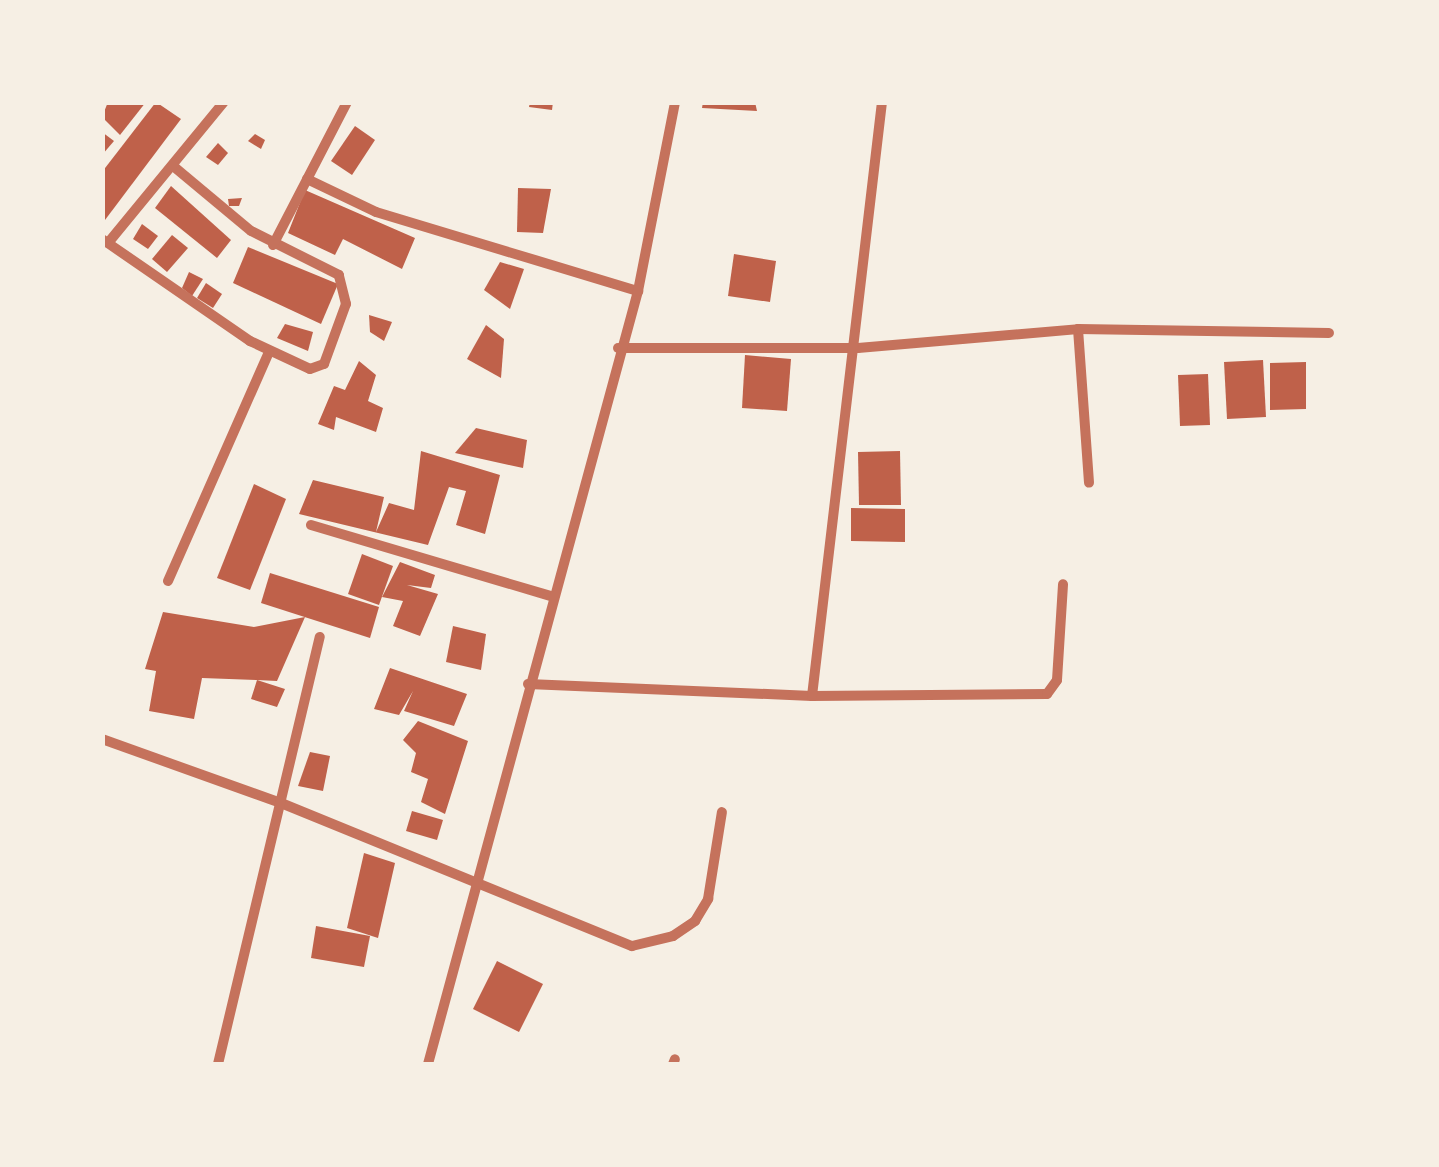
<!DOCTYPE html>
<html>
<head>
<meta charset="utf-8">
<style>
  body { margin:0 }
  #map { position:relative; width:1439px; height:1167px; overflow:hidden; background:#f6efe4; font-family:"IBM Plex Sans",sans-serif }
  div>[style] { position:absolute }
  .building>* { inset:0; background:#bf614a }
  .minor>* { height:10px; margin:-5px; padding:0 5px; transform-origin:5px; border-radius:5px; background:#c5725c }
  span { translate:-50% -50%; white-space:nowrap; text-align:center; line-height:1.15; -webkit-text-stroke:8px #f6efe4; paint-order:stroke }
  .frame { position:absolute; inset:0; border:105px solid #f6efe4; pointer-events:none }
</style>
</head>
<body>
<div id="map">
  <div class="building">
    <div style="clip-path:polygon(108px 102px,146px 102px,120px 135px,102px 117px)"></div>
    <div style="clip-path:polygon(156px 102px,181px 119px,102px 224px,102px 172px)"></div>
    <div style="clip-path:polygon(530px 102px,553px 102px,552px 110px,529px 107px)"></div>
    <div style="clip-path:polygon(703px 102px,755px 102px,757px 111px,702px 108px)"></div>
    <div style="clip-path:polygon(355px 126px,375px 140px,352px 175px,331px 161px)"></div>
    <div style="clip-path:polygon(102px 132px,114px 141px,102px 155px)"></div>
    <div style="clip-path:polygon(255px 134px,265px 140px,261px 149px,248px 141px)"></div>
    <div style="clip-path:polygon(218px 143px,228px 153px,218px 165px,206px 157px)"></div>
    <div style="clip-path:polygon(171px 186px,231px 240px,217px 258px,155px 208px)"></div>
    <div style="clip-path:polygon(518px 188px,551px 189px,543px 233px,517px 232px)"></div>
    <div style="clip-path:polygon(305px 190px,415px 238px,402px 269px,343px 239px,335px 255px,288px 233px)"></div>
    <div style="clip-path:polygon(242px 198px,239px 206px,229px 206px,228px 199px)"></div>
    <div style="clip-path:polygon(142px 224px,158px 236px,148px 249px,133px 239px)"></div>
    <div style="clip-path:polygon(172px 235px,188px 248px,167px 272px,152px 259px)"></div>
    <div style="clip-path:polygon(248px 247px,338px 284px,321px 324px,233px 283px)"></div>
    <div style="clip-path:polygon(734px 254px,776px 261px,770px 302px,728px 296px)"></div>
    <div style="clip-path:polygon(500px 262px,524px 269px,510px 309px,484px 290px)"></div>
    <div style="clip-path:polygon(189px 272px,203px 279px,192px 296px,182px 288px)"></div>
    <div style="clip-path:polygon(206px 283px,222px 294px,213px 308px,197px 298px)"></div>
    <div style="clip-path:polygon(369px 315px,392px 322px,384px 341px,370px 332px)"></div>
    <div style="clip-path:polygon(285px 324px,313px 332px,308px 351px,277px 338px)"></div>
    <div style="clip-path:polygon(486px 325px,504px 339px,501px 378px,467px 359px)"></div>
    <div style="clip-path:polygon(745px 355px,791px 359px,787px 411px,742px 408px)"></div>
    <div style="clip-path:polygon(1263px 360px,1266px 417px,1227px 419px,1224px 362px)"></div>
    <div style="clip-path:polygon(359px 361px,376px 375px,368px 401px,383px 408px,376px 432px,336px 417px,334px 430px,318px 424px,334px 386px,345px 390px)"></div>
    <div style="clip-path:polygon(1306px 362px,1306px 409px,1270px 410px,1270px 363px)"></div>
    <div style="clip-path:polygon(1208px 374px,1210px 425px,1180px 426px,1178px 375px)"></div>
    <div style="clip-path:polygon(476px 428px,527px 440px,523px 468px,455px 453px)"></div>
    <div style="clip-path:polygon(421px 451px,500px 475px,485px 534px,456px 525px,466px 491px,449px 487px,428px 545px,299px 514px,313px 480px,384px 497px,376px 532px,389px 503px,414px 510px)"></div>
    <div style="clip-path:polygon(900px 451px,901px 505px,859px 505px,858px 452px)"></div>
    <div style="clip-path:polygon(254px 484px,286px 499px,250px 590px,217px 578px)"></div>
    <div style="clip-path:polygon(851px 508px,905px 509px,905px 542px,851px 541px)"></div>
    <div style="clip-path:polygon(362px 554px,393px 566px,379px 605px,348px 594px)"></div>
    <div style="clip-path:polygon(400px 562px,435px 575px,431px 588px,407px 585px,438px 594px,420px 636px,393px 626px,403px 601px,382px 597px)"></div>
    <div style="clip-path:polygon(270px 573px,379px 607px,370px 638px,261px 603px)"></div>
    <div style="clip-path:polygon(163px 612px,254px 627px,305px 617px,277px 681px,257px 680px,285px 689px,277px 707px,251px 699px,257px 680px,202px 678px,194px 719px,149px 711px,156px 671px,145px 669px)"></div>
    <div style="clip-path:polygon(453px 626px,486px 634px,481px 670px,446px 662px)"></div>
    <div style="clip-path:polygon(390px 668px,467px 694px,454px 726px,404px 711px,413px 691px,399px 715px,374px 709px)"></div>
    <div style="clip-path:polygon(418px 721px,468px 741px,445px 814px,421px 802px,428px 779px,411px 772px,416px 753px,403px 740px)"></div>
    <div style="clip-path:polygon(310px 752px,330px 756px,323px 791px,298px 786px)"></div>
    <div style="clip-path:polygon(412px 811px,443px 820px,437px 840px,406px 831px)"></div>
    <div style="clip-path:polygon(364px 853px,395px 863px,378px 938px,347px 928px)"></div>
    <div style="clip-path:polygon(316px 926px,370px 936px,364px 967px,311px 958px)"></div>
    <div style="clip-path:polygon(497px 961px,543px 984px,519px 1032px,473px 1009px)"></div>
  </div>
  <div class="minor">
    <div style="left:307px;top:179px;width:76px;rotate:25.6deg"></div>
    <div style="left:376px;top:212px;width:274px;rotate:16.8deg"></div>
    <div style="left:102px;top:239px;width:180px;rotate:34.6deg"></div>
    <div style="left:250px;top:341px;width:66px;rotate:25deg"></div>
    <div style="left:310px;top:369px;width:15px;rotate:-20deg"></div>
    <div style="left:324px;top:364px;width:64px;rotate:-69.9deg"></div>
    <div style="left:346px;top:304px;width:30px;rotate:-104deg"></div>
    <div style="left:339px;top:275px;width:98px;rotate:-153.4deg"></div>
    <div style="left:251px;top:231px;width:102px;rotate:-140.2deg"></div>
    <div style="left:108px;top:243px;width:183px;rotate:-50.6deg"></div>
    <div style="left:273px;top:245px;width:161px;rotate:-62.6deg"></div>
    <div style="left:1078px;top:329px;width:154px;rotate:85.9deg"></div>
    <div style="left:618px;top:348px;width:240px"></div>
    <div style="left:858px;top:348px;width:221px;rotate:-4.9deg"></div>
    <div style="left:1078px;top:329px;width:251px;rotate:0.9deg"></div>
    <div style="left:311px;top:525px;width:253px;rotate:16.5deg"></div>
    <div style="left:168px;top:581px;width:250px;rotate:-66.2deg"></div>
    <div style="left:528px;top:684px;width:284px;rotate:2.4deg"></div>
    <div style="left:812px;top:696px;width:235px;rotate:-0.5deg"></div>
    <div style="left:1047px;top:694px;width:17px;rotate:-54deg"></div>
    <div style="left:1057px;top:680px;width:96px;rotate:-86.4deg"></div>
    <div style="left:812px;top:696px;width:598px;rotate:-83.28deg"></div>
    <div style="left:102px;top:739px;width:190px;rotate:19.7deg"></div>
    <div style="left:281px;top:803px;width:379px;rotate:22.2deg"></div>
    <div style="left:632px;top:946px;width:42px;rotate:-13.7deg"></div>
    <div style="left:673px;top:936px;width:27px;rotate:-34deg"></div>
    <div style="left:695px;top:921px;width:26px;rotate:-59deg"></div>
    <div style="left:708px;top:899px;width:88px;rotate:-80.9deg"></div>
    <div style="left:218px;top:1064px;width:439px;rotate:-76.6deg"></div>
    <div style="left:428px;top:1064px;width:801px;rotate:-74.8deg"></div>
    <div style="left:638px;top:291px;width:193px;rotate:-78.9deg"></div>
    <div style="left:673px;top:1064px;width:5px;rotate:-68deg"></div>
  </div>
  <div class="frame"></div>
</div>
</body>
</html>
